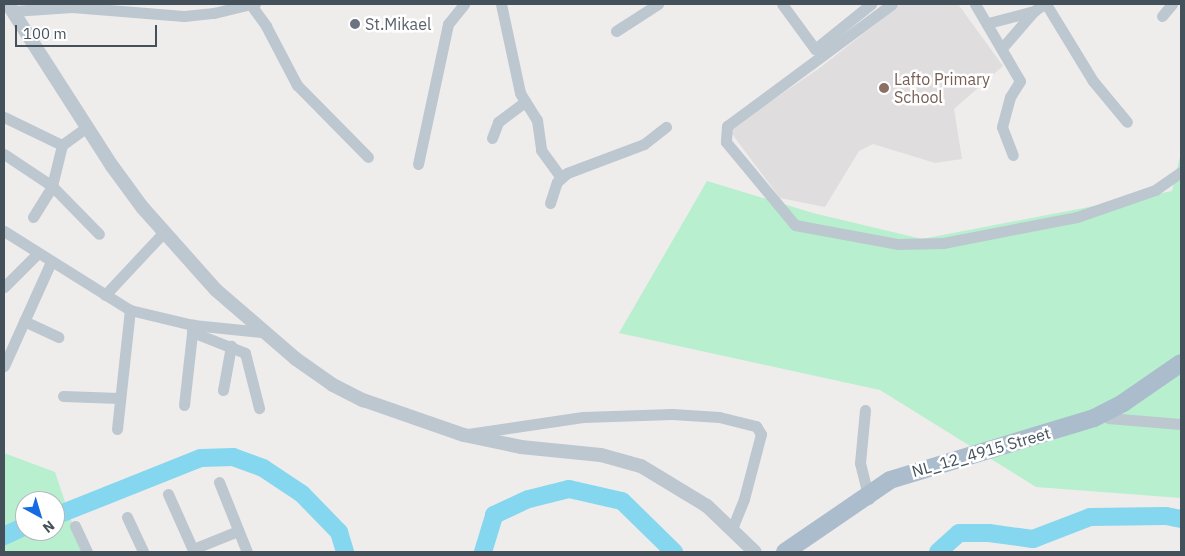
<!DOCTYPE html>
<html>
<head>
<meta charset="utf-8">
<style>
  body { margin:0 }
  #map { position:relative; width:1185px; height:556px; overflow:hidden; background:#efecec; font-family:"IBM Plex Sans",sans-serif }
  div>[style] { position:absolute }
  .education>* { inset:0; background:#e0ddde }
  .green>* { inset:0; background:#b8efce }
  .river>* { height:18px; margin:-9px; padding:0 9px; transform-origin:9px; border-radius:9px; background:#84d7ee }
  .minor>* { height:11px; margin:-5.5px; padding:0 5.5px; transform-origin:5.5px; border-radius:5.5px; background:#bcc7d0 }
  .tertiary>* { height:14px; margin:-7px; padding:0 7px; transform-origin:7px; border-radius:7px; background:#bcc7d0 }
  .primary>* { height:18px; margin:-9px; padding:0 9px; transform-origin:9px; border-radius:9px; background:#abbccd }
  .dots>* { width:14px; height:14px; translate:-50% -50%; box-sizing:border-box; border:2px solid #fff; border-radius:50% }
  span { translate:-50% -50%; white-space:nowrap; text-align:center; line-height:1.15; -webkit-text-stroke:5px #fff; paint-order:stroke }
  .worship-label { font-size:16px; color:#5b616d }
  .left { translate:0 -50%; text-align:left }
  .education-label { font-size:16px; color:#785e54 }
  .street-label { font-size:16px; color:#44505a }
  .frame { position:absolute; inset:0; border:5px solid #44505a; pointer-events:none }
  .north { position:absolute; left:15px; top:491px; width:50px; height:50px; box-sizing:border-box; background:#fff; border:1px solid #b4b9bd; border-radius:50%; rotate:141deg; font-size:14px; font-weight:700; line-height:20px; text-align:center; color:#44505a }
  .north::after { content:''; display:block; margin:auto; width:18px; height:22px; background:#146be2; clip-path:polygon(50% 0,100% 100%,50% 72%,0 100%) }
  .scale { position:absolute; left:15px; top:25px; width:142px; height:22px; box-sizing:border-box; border:2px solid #44505a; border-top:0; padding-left:6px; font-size:15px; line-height:18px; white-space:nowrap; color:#44505a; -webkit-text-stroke:4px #fff; paint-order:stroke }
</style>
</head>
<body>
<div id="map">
  <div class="education">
    <div style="clip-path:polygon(901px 4px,958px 4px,1003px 66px,954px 109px,962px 159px,935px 163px,873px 144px,859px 151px,825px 207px,780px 198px,729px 130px,821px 67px)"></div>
  </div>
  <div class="green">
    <div style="clip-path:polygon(1181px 152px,1181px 498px,1036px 487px,880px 390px,619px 333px,707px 181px,813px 213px,922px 239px,1172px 191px)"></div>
    <div style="clip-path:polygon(evenodd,4px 453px,55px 472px,82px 552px,4px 552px,4px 453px,25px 501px,55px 501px,55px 531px,25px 531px,25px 501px)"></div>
  </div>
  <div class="river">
    <div style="left:55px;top:516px;width:157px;rotate:-21.7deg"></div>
    <div style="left:201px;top:458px;width:32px;rotate:-2deg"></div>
    <div style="left:233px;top:457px;width:32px;rotate:20deg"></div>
    <div style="left:263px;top:468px;width:47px;rotate:33.7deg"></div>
    <div style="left:302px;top:494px;width:53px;rotate:45.8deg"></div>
    <div style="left:339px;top:532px;width:21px;rotate:73deg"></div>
    <div style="left:4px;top:536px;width:23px;rotate:-25deg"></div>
    <div style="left:483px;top:552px;width:39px;rotate:-73deg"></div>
    <div style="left:494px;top:515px;width:38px;rotate:-25deg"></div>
    <div style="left:529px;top:499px;width:41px;rotate:-14deg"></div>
    <div style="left:569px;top:489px;width:54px;rotate:12.8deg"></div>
    <div style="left:622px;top:501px;width:73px;rotate:44.4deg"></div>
    <div style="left:938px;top:552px;width:28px;rotate:-42deg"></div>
    <div style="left:959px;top:533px;width:30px"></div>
    <div style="left:989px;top:533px;width:44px;rotate:7.8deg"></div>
    <div style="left:1033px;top:539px;width:61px;rotate:-21.1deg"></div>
    <div style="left:1090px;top:517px;width:76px;rotate:-0.8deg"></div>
    <div style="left:1166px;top:516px;width:15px;rotate:11deg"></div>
  </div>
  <div class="minor">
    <div style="left:255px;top:4px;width:4px;rotate:166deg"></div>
    <div style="left:251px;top:5px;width:26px;rotate:54deg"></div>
    <div style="left:266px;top:26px;width:67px;rotate:62.3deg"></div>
    <div style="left:297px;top:85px;width:101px;rotate:45.4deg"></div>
    <div style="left:501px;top:4px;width:91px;rotate:77.9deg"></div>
    <div style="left:520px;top:93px;width:32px;rotate:58deg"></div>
    <div style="left:537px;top:120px;width:30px;rotate:82deg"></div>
    <div style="left:541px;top:150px;width:34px;rotate:54deg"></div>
    <div style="left:782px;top:4px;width:56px;rotate:53.7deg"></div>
    <div style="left:815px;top:49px;width:72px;rotate:-38.8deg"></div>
    <div style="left:892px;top:4px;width:205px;rotate:143.5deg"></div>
    <div style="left:727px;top:126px;width:16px;rotate:94deg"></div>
    <div style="left:726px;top:142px;width:108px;rotate:50.3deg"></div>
    <div style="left:795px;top:225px;width:105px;rotate:10.5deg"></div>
    <div style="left:898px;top:244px;width:45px;rotate:-1.3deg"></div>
    <div style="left:943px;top:243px;width:136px;rotate:-11deg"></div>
    <div style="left:1077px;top:217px;width:83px;rotate:-19.1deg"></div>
    <div style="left:1155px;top:190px;width:32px;rotate:-35deg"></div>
    <div style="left:975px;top:4px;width:89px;rotate:59.7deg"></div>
    <div style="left:1020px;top:81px;width:19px;rotate:122deg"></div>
    <div style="left:1010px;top:97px;width:31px;rotate:105deg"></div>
    <div style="left:1002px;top:127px;width:30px;rotate:69deg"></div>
    <div style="left:1046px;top:4px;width:90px;rotate:58.6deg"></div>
    <div style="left:1093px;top:81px;width:53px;rotate:50.3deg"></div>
    <div style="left:13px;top:11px;width:59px;rotate:-3.9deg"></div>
    <div style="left:72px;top:7px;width:112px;rotate:4.6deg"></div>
    <div style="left:184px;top:16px;width:30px;rotate:-6deg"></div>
    <div style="left:214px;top:13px;width:36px;rotate:-14deg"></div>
    <div style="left:1162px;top:16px;width:16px;rotate:-50deg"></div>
    <div style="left:988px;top:23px;width:48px;rotate:-14.6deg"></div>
    <div style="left:1034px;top:11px;width:12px;rotate:-35deg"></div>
    <div style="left:616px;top:31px;width:50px;rotate:-32.7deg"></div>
    <div style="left:1002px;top:48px;width:49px;rotate:-49.1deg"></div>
    <div style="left:4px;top:117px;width:64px;rotate:25.8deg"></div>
    <div style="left:62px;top:145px;width:31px;rotate:-36deg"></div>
    <div style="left:492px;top:138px;width:17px;rotate:-69deg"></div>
    <div style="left:498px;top:122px;width:34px;rotate:-37deg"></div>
    <div style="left:4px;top:154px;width:58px;rotate:33.7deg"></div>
    <div style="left:52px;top:186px;width:67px;rotate:45.6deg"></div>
    <div style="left:418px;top:164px;width:143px;rotate:-77.9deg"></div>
    <div style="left:448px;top:24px;width:26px;rotate:-51deg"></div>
    <div style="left:550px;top:203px;width:22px;rotate:-72deg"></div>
    <div style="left:557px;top:182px;width:13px;rotate:-42deg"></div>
    <div style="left:567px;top:173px;width:82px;rotate:-20.6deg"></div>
    <div style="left:644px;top:144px;width:28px;rotate:-38deg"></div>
    <div style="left:33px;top:217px;width:36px;rotate:-58deg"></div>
    <div style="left:52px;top:186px;width:42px;rotate:-76.3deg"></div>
    <div style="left:4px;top:231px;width:149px;rotate:32.1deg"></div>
    <div style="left:130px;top:310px;width:65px;rotate:13.4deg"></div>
    <div style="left:193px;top:325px;width:69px;rotate:5.8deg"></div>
    <div style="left:4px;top:287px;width:48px;rotate:-45deg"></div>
    <div style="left:105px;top:295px;width:85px;rotate:-46.9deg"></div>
    <div style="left:24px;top:321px;width:38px;rotate:25deg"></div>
    <div style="left:192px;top:332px;width:57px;rotate:21.6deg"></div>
    <div style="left:245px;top:353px;width:57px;rotate:75.7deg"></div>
    <div style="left:4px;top:366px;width:114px;rotate:-65.7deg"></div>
    <div style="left:223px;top:390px;width:45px;rotate:-79.7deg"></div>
    <div style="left:63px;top:396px;width:56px;rotate:2deg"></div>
    <div style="left:184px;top:405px;width:81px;rotate:-83.6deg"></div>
    <div style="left:865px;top:410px;width:53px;rotate:95.4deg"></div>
    <div style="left:860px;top:463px;width:37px;rotate:76deg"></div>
    <div style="left:1108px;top:418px;width:73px;rotate:4.7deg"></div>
    <div style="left:117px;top:429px;width:120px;rotate:-83.8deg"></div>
    <div style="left:468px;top:434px;width:116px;rotate:-8.4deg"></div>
    <div style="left:583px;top:417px;width:89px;rotate:-1.9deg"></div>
    <div style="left:672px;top:414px;width:47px;rotate:3.7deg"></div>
    <div style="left:719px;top:417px;width:38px;rotate:14deg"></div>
    <div style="left:756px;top:426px;width:9px;rotate:58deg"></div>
    <div style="left:761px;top:434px;width:67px;rotate:104.7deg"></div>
    <div style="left:744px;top:499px;width:31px;rotate:112deg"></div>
    <div style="left:219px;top:482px;width:75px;rotate:68.2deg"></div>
    <div style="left:168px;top:494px;width:64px;rotate:65.9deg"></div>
    <div style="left:127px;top:517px;width:38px;rotate:65deg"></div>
    <div style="left:75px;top:526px;width:29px;rotate:65deg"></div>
    <div style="left:193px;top:549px;width:48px;rotate:-21.8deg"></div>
  </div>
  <div class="tertiary">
    <div style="left:8px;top:4px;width:193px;rotate:57.3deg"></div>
    <div style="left:112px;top:166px;width:51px;rotate:53.8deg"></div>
    <div style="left:142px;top:207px;width:111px;rotate:48.3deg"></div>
    <div style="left:216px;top:290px;width:106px;rotate:40.8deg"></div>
    <div style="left:296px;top:359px;width:45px;rotate:35.1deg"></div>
    <div style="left:333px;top:385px;width:34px;rotate:27deg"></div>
    <div style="left:363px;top:400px;width:107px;rotate:19.1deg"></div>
    <div style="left:464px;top:435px;width:58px;rotate:11.9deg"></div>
    <div style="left:521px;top:447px;width:80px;rotate:5.7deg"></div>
    <div style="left:601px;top:455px;width:41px;rotate:15.4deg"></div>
    <div style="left:641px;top:466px;width:77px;rotate:31.2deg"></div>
    <div style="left:707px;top:506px;width:66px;rotate:43.8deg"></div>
  </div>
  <div class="primary">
    <div style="left:785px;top:552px;width:127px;rotate:-34.4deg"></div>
    <div style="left:890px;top:480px;width:213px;rotate:-16.9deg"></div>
    <div style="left:1094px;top:418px;width:33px;rotate:-27deg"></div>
    <div style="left:1123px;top:403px;width:70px;rotate:-34.6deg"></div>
  </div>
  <div class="dots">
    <div style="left:355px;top:24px;background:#6b7280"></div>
    <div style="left:884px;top:88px;background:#8d6e63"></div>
  </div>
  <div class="worship-label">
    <span class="left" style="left:365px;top:24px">St.Mikael</span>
  </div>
  <div class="education-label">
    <span class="left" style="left:894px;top:88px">Lafto Primary<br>School</span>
  </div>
  <div class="street-label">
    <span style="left:981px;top:452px;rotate:-16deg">NL_12_4915 Street</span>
  </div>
  <div class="frame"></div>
  <div class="north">N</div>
  <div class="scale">100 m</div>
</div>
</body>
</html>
